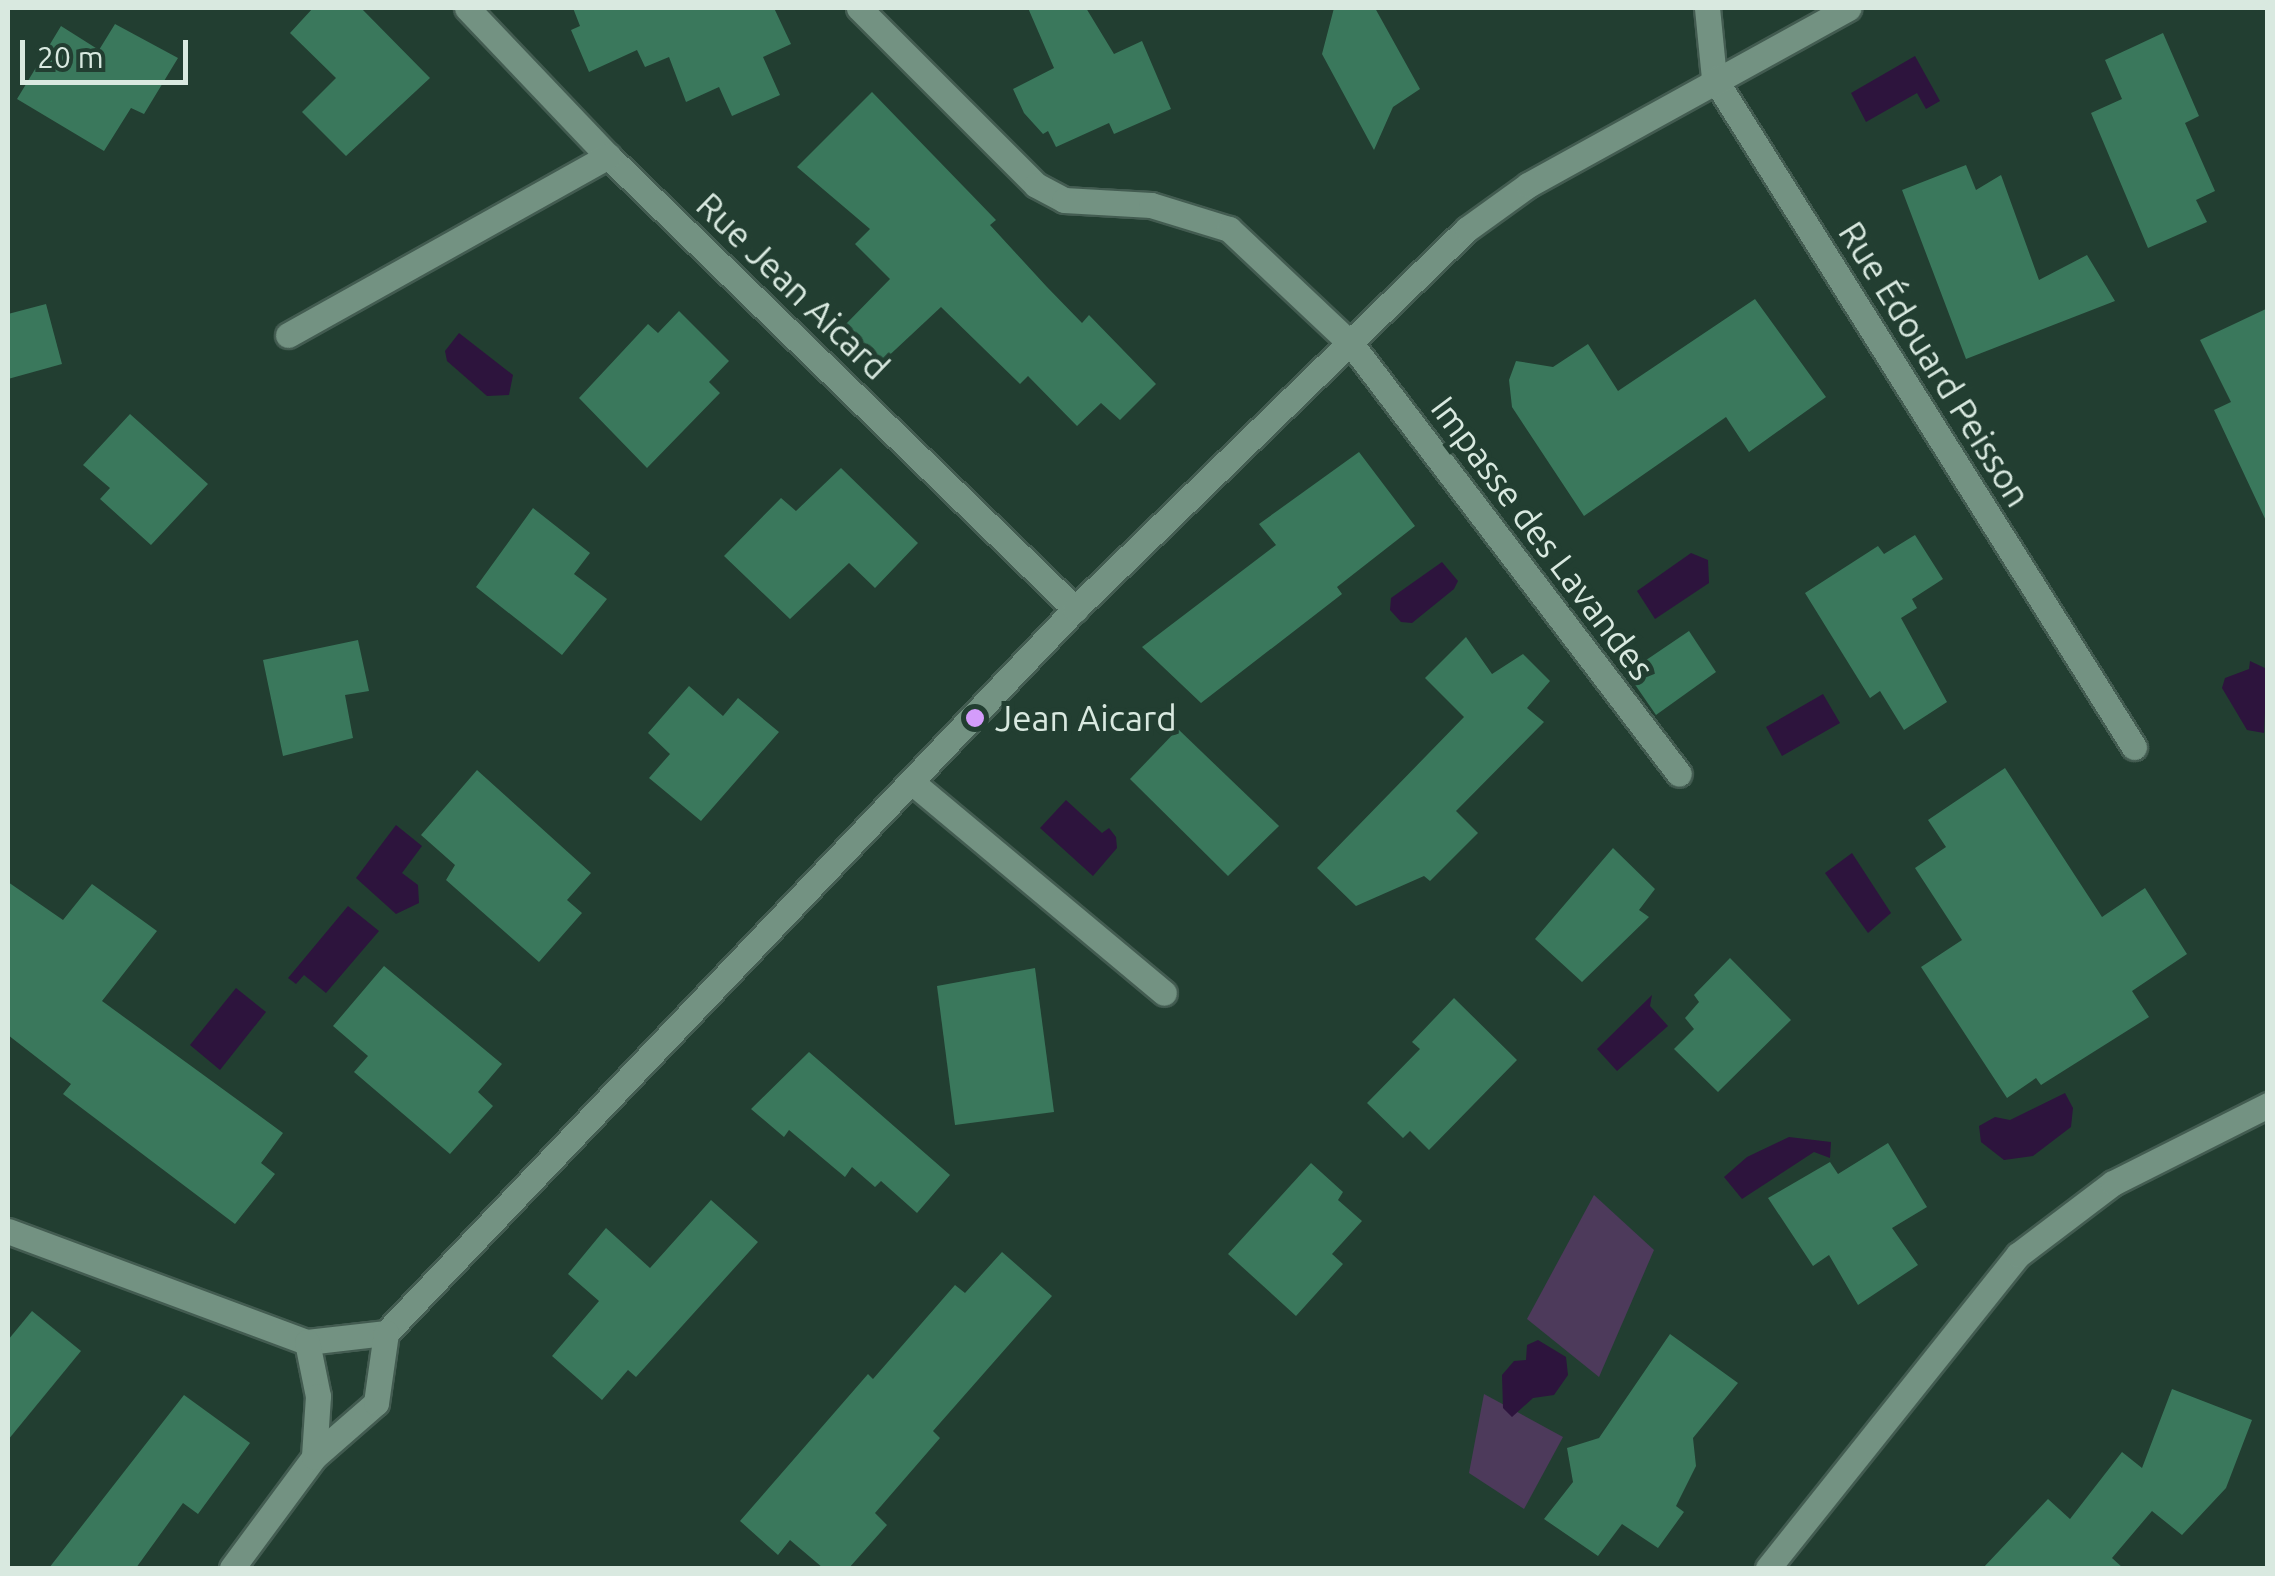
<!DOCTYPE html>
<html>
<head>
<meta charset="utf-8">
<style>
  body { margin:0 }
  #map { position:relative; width:2275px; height:1576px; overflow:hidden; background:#223e31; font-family:Ubuntu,sans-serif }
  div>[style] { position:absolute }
  .green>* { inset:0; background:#4d3a5b }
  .water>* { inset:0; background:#2d143d }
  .building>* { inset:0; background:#3a785c }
  .roads { filter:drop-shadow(2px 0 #435c51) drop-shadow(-2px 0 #435c51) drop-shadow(0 2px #435c51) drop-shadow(0 -2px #435c51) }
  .minor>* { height:25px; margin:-12.5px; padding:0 12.5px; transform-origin:12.5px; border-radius:12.5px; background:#739282 }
  .dots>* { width:28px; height:28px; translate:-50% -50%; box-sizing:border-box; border:5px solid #223e31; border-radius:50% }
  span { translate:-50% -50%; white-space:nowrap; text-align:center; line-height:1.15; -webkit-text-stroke:10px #223e31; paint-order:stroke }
  .street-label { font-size:35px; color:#d9e9e0 }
  .poi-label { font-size:35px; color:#d9e9e0 }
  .left { translate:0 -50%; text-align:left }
  .frame { position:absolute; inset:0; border:10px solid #d9e9e0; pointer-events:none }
  .scale { position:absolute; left:20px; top:40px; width:168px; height:45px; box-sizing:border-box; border:5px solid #d9e9e0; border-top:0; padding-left:12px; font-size:30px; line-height:35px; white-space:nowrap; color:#d9e9e0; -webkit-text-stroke:8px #223e31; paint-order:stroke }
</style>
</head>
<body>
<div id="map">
  <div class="green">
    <div style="clip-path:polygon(1594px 1195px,1654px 1250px,1599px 1377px,1527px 1319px)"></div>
    <div style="clip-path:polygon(1484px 1394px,1563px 1437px,1524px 1509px,1469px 1473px)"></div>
  </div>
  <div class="water">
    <div style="clip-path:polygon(1915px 56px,1940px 101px,1926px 109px,1917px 93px,1866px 122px,1851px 93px)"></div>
    <div style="clip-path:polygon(459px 333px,513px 375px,509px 395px,487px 396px,447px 361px,445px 351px)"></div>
    <div style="clip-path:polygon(1691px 553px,1708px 560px,1709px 583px,1655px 619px,1637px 591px)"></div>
    <div style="clip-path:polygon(1442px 562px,1458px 581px,1454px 589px,1412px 623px,1401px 622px,1390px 610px,1391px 598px)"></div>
    <div style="clip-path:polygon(2250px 661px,2267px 669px,2264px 733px,2247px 730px,2222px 688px,2225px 678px,2249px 669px)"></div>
    <div style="clip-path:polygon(1823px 694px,1840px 723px,1782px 756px,1766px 727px)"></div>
    <div style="clip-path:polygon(1066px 800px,1102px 833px,1109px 828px,1116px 837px,1117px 848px,1093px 876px,1040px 828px)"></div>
    <div style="clip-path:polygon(396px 825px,422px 846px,402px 873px,418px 885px,419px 903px,396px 914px,356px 878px)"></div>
    <div style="clip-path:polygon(1852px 853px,1891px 913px,1868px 933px,1825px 873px)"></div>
    <div style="clip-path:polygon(348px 906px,379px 931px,326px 993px,304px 975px,296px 984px,288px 978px)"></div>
    <div style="clip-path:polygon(236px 988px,266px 1012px,220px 1070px,190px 1045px)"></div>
    <div style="clip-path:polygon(1652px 995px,1650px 1006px,1668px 1026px,1617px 1071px,1597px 1049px)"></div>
    <div style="clip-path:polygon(2065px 1093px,2073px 1108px,2071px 1127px,2033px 1156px,2004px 1160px,1981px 1142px,1979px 1126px,1995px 1117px,2010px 1120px)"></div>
    <div style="clip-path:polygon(1789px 1137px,1831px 1142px,1830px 1158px,1814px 1152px,1742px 1199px,1724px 1177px,1747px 1157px)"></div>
    <div style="clip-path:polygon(1538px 1340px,1566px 1357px,1568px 1375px,1554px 1395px,1533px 1398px,1512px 1417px,1503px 1408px,1502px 1375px,1514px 1361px,1526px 1360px,1527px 1345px)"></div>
  </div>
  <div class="building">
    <div style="clip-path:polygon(313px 8px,361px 8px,430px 78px,346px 156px,302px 112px,336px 78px,290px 33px)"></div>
    <div style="clip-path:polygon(573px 8px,774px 8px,791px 44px,763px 57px,780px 95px,732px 116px,719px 87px,686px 102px,669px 57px,645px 67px,637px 50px,589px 72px,571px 30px,580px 26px)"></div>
    <div style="clip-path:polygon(1028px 8px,1086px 8px,1114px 54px,1142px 41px,1171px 109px,1114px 134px,1109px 123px,1056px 147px,1048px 131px,1043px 134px,1024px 113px,1013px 89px,1054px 68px)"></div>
    <div style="clip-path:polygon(1334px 8px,1375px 8px,1420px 89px,1393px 107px,1374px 150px,1322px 54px)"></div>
    <div style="clip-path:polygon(115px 24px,178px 58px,144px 114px,131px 108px,104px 151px,17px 99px,61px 26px,99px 50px)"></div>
    <div style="clip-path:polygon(2163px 33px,2199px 116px,2185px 123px,2215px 191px,2196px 200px,2207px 222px,2148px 248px,2091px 113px,2122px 99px,2105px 60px)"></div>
    <div style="clip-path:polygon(872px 92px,996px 220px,990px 225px,1047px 287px,1082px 323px,1089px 315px,1156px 384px,1120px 420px,1101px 403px,1077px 426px,1028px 376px,1020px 384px,941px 307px,881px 363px,844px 326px,890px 279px,855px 244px,870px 229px,797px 167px)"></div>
    <div style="clip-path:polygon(1966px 165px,1976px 190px,2001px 175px,2039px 280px,2087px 255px,2115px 301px,1966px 359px,1902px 190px)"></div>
    <div style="clip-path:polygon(1755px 299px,1826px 397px,1749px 452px,1726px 417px,1584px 516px,1512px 407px,1509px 380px,1516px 361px,1553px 367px,1588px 344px,1618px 391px)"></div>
    <div style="clip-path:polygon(46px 304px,62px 364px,8px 379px,8px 314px)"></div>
    <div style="clip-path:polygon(2268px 308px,2268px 525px,2214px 410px,2231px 402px,2200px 340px)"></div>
    <div style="clip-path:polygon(679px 311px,729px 361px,709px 382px,720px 393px,647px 468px,579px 398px,648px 324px,658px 333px)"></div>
    <div style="clip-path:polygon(130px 414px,208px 484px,151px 545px,100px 499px,110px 488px,83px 465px)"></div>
    <div style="clip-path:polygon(1359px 452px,1415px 526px,1337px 587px,1342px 594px,1201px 703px,1142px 647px,1276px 545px,1259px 524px)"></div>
    <div style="clip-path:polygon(841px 468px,918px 543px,875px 588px,849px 563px,790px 619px,724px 556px,781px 498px,796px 511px)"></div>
    <div style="clip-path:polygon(533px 508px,590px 553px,574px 574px,607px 599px,562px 655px,476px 587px)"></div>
    <div style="clip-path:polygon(1915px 535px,1943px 579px,1912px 599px,1917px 608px,1901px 618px,1947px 702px,1904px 730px,1880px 691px,1870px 698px,1805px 593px,1878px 546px,1884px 554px)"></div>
    <div style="clip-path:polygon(1689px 631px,1716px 672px,1656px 715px,1627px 673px)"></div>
    <div style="clip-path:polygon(1466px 637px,1492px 674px,1523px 654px,1550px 681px,1527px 708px,1544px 722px,1456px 811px,1478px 833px,1430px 881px,1424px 876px,1356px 906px,1317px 868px,1464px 717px,1425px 678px)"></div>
    <div style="clip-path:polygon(358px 640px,369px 691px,345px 695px,353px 738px,283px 756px,263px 660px)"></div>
    <div style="clip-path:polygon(689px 686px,723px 716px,738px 698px,779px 732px,701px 821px,649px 778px,670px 754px,648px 733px)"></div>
    <div style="clip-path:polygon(1178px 729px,1279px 826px,1228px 876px,1130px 779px)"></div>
    <div style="clip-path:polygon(2005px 768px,2102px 917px,2145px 888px,2187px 954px,2132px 991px,2149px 1017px,2041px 1085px,2036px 1078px,2007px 1098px,1921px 967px,1962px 940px,1915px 868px,1946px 847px,1928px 820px)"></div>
    <div style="clip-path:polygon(477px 770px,591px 873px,567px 900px,582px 913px,539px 962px,446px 880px,455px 865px,421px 835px)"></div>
    <div style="clip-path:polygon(1613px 848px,1655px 889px,1639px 910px,1649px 917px,1582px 982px,1535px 939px)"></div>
    <div style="clip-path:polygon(8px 882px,63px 920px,92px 884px,157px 931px,102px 1001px,283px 1133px,261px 1163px,275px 1174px,235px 1224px,63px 1094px,71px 1084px,8px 1035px)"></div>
    <div style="clip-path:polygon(1730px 958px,1791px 1020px,1718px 1092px,1674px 1049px,1694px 1029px,1685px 1018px,1699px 1002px,1694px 995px)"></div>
    <div style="clip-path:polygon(384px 966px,502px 1064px,478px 1092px,493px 1106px,450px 1154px,354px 1072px,368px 1056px,333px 1026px)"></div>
    <div style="clip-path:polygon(1035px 968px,1054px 1112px,955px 1125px,937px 986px)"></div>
    <div style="clip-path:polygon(1454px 998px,1517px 1060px,1429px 1150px,1410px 1131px,1403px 1138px,1367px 1103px,1420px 1049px,1412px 1042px)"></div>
    <div style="clip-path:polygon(809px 1052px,950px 1175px,917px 1213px,881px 1181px,875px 1187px,852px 1167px,845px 1177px,789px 1130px,784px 1137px,751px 1109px)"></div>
    <div style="clip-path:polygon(1888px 1143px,1927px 1207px,1892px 1228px,1918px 1265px,1858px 1305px,1829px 1255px,1813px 1266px,1768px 1198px,1830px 1162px,1838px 1174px)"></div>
    <div style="clip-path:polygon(1311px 1163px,1343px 1192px,1338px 1200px,1362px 1221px,1332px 1254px,1343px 1264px,1296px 1316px,1228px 1254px)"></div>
    <div style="clip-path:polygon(711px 1200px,758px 1242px,636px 1377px,628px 1370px,602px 1400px,552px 1356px,599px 1301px,568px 1274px,606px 1228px,650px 1268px)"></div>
    <div style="clip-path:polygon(1002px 1252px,1052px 1296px,933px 1431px,940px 1438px,875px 1513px,887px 1525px,849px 1568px,823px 1568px,790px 1540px,778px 1555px,740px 1521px,868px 1374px,873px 1379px,955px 1285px,965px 1293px)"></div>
    <div style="clip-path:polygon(32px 1311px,81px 1351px,8px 1440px,8px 1340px)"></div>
    <div style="clip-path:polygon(1670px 1334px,1738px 1383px,1693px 1438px,1696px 1466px,1676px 1506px,1684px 1512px,1658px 1548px,1622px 1524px,1598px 1556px,1544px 1519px,1573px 1482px,1567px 1448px,1599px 1438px)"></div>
    <div style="clip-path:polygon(2172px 1389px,2252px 1420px,2226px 1488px,2182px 1535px,2152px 1511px,2112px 1558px,2123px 1568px,1983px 1568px,2048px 1499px,2070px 1519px,2122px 1452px,2142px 1468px)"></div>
    <div style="clip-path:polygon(184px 1395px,250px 1443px,198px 1514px,183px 1503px,136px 1568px,49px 1568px)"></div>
  </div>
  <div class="roads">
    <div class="minor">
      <div style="left:467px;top:8px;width:204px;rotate:46.4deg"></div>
      <div style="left:608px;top:156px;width:651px;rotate:44.13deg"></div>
      <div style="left:859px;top:8px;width:250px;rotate:45deg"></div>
      <div style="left:1036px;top:185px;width:32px;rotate:28deg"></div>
      <div style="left:1064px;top:200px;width:87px;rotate:3.3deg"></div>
      <div style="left:1151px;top:205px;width:82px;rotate:17.1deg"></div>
      <div style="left:1229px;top:229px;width:169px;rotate:43.3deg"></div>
      <div style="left:1352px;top:345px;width:539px;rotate:52.68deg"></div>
      <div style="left:1707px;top:8px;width:70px;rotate:84.3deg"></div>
      <div style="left:1714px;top:78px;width:790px;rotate:57.88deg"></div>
      <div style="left:288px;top:335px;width:367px;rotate:-29.2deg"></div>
      <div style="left:913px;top:783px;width:327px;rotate:39.9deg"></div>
      <div style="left:8px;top:1231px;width:319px;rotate:20.4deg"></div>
      <div style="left:307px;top:1342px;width:80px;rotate:-6.5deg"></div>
      <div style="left:386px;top:1333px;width:999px;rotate:-46.42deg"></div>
      <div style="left:1075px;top:609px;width:546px;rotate:-44.11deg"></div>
      <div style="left:1467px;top:229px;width:75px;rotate:-35.8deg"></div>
      <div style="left:1528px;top:185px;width:366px;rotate:-28.9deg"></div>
      <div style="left:307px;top:1342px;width:55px;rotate:78.5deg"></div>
      <div style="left:318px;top:1396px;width:61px;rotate:93.8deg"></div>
      <div style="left:232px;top:1568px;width:138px;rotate:-53.5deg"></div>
      <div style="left:314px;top:1457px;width:82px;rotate:-41.1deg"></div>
      <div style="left:376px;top:1403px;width:71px;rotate:-81.9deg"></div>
      <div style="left:1768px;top:1568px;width:401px;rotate:-51.4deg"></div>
      <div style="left:2018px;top:1255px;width:119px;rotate:-37.2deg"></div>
      <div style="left:2113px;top:1183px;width:174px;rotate:-26.7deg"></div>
    </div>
  </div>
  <div class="dots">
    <div style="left:975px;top:718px;background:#d49cfb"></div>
  </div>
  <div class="street-label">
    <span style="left:793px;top:286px;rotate:44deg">Rue Jean Aicard</span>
    <span style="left:1935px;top:364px;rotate:58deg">Rue Édouard Peisson</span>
    <span style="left:1543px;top:538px;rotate:53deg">Impasse des Lavandes</span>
  </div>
  <div class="poi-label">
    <span class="left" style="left:995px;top:718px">Jean Aicard</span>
  </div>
  <div class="frame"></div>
  <div class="scale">20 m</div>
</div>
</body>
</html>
